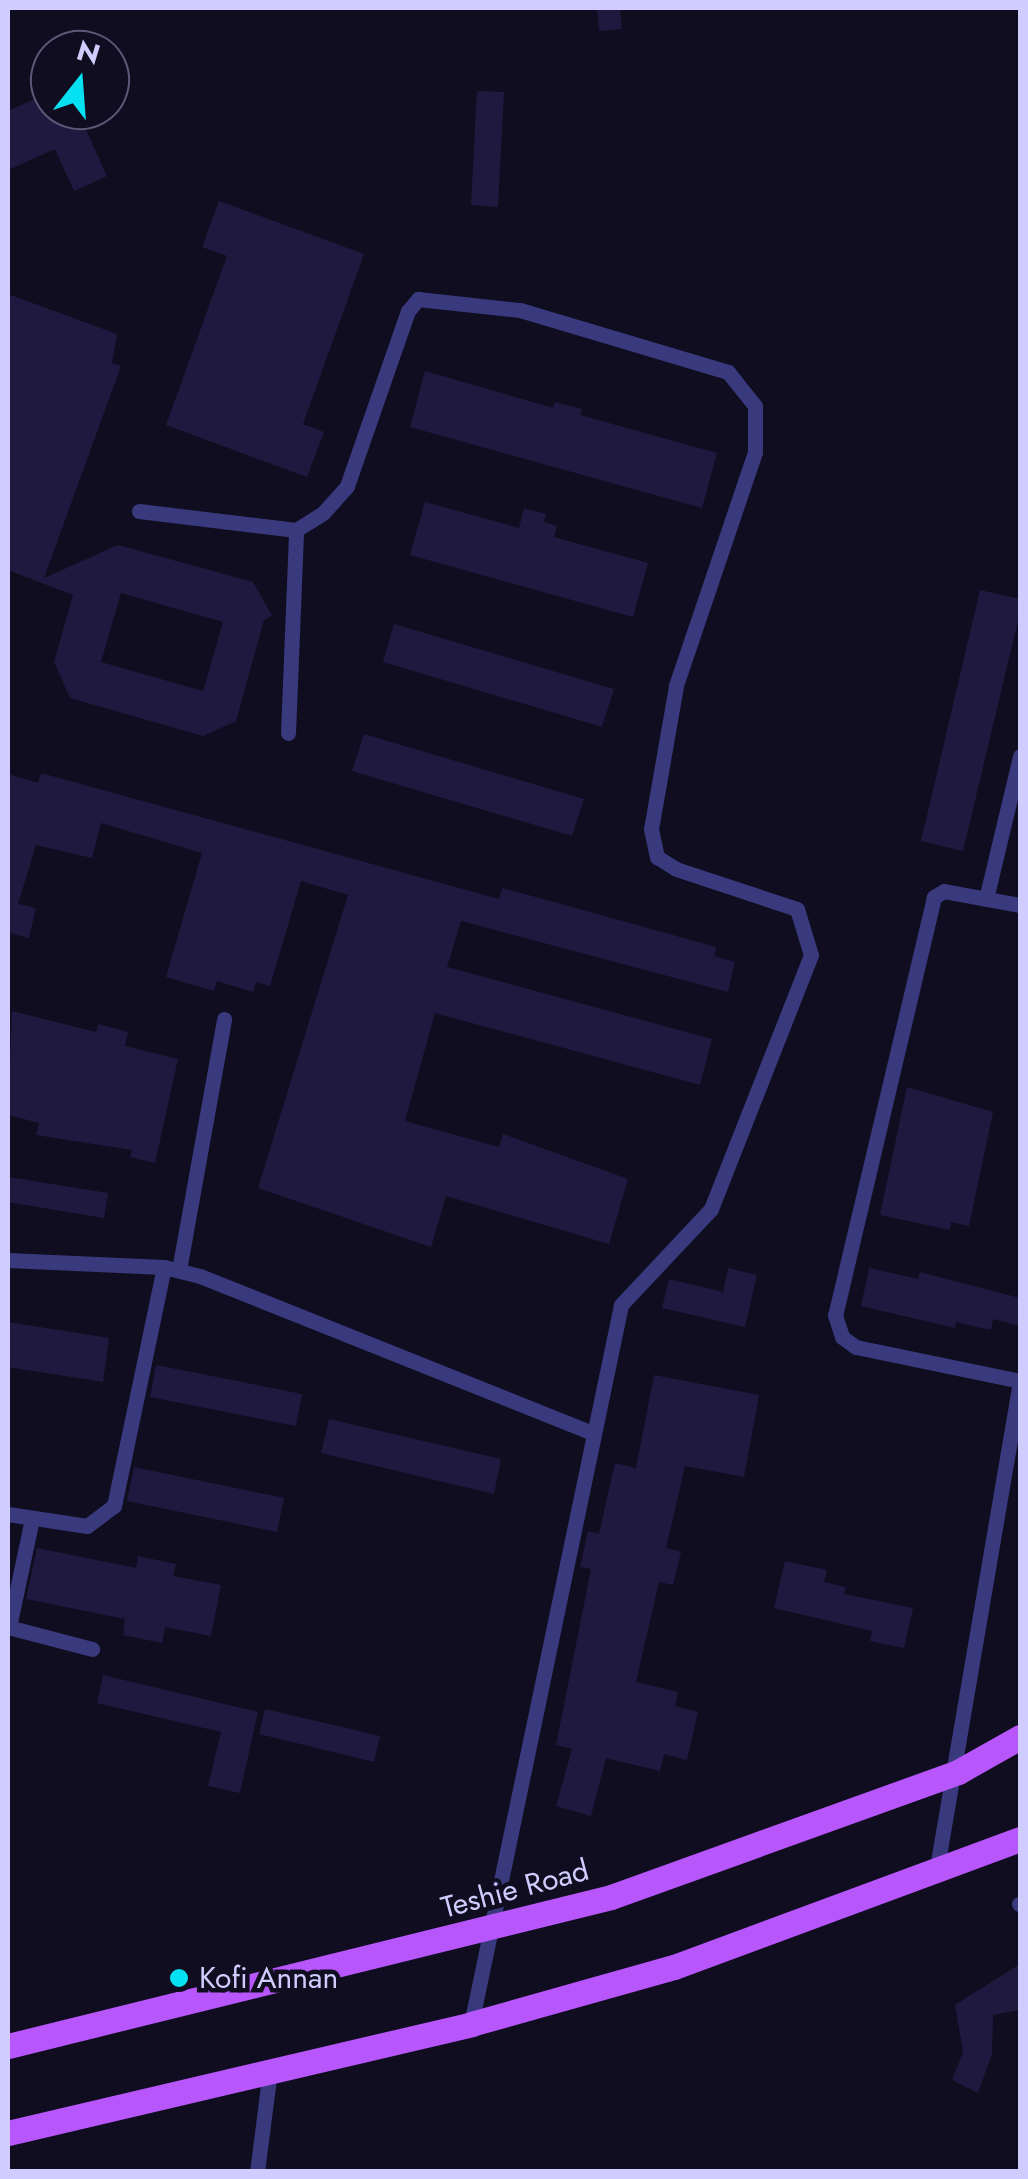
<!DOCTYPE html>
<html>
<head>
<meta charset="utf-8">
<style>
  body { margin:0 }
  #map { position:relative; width:1028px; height:2179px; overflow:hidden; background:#0f0d1f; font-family:Jost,sans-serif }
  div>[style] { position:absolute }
  .building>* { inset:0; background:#20193f }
  .lane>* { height:15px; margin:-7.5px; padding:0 7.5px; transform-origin:7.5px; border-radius:7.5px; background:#39397d }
  .primary>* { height:25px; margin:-12.5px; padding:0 12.5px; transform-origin:12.5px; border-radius:12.5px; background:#b756fb }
  .dots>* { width:28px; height:28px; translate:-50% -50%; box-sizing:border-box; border:5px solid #0f0d1f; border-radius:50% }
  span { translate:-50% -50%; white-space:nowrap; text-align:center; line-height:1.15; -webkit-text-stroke:9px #0f0d1f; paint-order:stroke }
  .street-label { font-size:30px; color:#d0ccfe }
  .poi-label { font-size:30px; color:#d0ccfe }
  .left { translate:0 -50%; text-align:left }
  .frame { position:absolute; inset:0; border:10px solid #d0ccfe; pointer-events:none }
  .north { position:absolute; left:30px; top:30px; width:100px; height:100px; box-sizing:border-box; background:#0f0d1f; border:2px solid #5c5978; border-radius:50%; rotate:17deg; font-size:28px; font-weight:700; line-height:40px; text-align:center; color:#d0ccfe }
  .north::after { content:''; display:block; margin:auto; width:35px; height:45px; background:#05e1f0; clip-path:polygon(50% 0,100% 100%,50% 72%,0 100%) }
</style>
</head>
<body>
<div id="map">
  <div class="building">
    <div style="clip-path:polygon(597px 8px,620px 8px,622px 29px,599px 31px)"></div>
    <div style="clip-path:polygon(477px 91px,504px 92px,498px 207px,471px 205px)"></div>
    <div style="clip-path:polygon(50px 92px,50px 110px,77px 110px,107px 176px,74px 191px,55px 149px,8px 170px,8px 111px)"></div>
    <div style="clip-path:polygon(219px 201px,364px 254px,303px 424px,324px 432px,307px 477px,166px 425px,227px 256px,202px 247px)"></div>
    <div style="clip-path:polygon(evenodd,8px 294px,117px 334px,112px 363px,121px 366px,44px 578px,118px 545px,253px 582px,272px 616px,264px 620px,236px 721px,203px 736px,70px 698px,54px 662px,73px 595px,8px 570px,8px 294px,121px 593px,223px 622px,203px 691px,101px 662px,121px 593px)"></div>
    <div style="clip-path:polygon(425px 371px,553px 408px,555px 402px,582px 409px,580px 415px,717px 453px,702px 508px,410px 427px)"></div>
    <div style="clip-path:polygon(425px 502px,519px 528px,524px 508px,546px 514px,544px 522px,557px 526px,554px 537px,648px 563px,633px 617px,410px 555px)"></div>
    <div style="clip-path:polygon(980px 590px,1020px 599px,1020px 612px,963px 851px,921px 841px)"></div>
    <div style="clip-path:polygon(394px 624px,614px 689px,602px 727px,383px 662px)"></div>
    <div style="clip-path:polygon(364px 734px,584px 799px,572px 836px,352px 771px)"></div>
    <div style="clip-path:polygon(41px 773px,499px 899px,502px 888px,554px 902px,716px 947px,714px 956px,735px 962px,728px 992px,461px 921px,447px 967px,712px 1039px,700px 1085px,435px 1013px,405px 1121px,499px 1147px,503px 1134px,628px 1179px,609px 1244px,446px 1196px,431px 1247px,258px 1188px,348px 895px,301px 881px,270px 986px,256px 982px,253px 992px,217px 981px,214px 991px,166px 977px,202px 853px,101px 823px,92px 858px,36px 845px,18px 904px,36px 908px,29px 938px,8px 932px,8px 774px,38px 783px)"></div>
    <div style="clip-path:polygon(12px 1011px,96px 1032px,98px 1024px,128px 1032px,125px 1046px,178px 1059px,155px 1163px,130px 1157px,132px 1150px,36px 1135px,39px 1123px,8px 1115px)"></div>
    <div style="clip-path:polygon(907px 1087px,993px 1112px,969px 1226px,951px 1222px,950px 1230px,880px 1215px)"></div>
    <div style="clip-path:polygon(8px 1177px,108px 1193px,104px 1218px,8px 1202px)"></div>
    <div style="clip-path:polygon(728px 1268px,757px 1275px,745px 1327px,662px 1308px,669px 1279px,723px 1292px)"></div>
    <div style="clip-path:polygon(869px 1268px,918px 1279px,920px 1272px,1020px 1298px,1020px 1326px,993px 1319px,991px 1330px,956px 1322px,955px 1328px,861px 1306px)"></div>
    <div style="clip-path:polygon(8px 1322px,109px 1338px,103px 1382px,8px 1367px)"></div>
    <div style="clip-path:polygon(156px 1365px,302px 1394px,296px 1426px,150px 1397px)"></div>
    <div style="clip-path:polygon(654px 1375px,759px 1395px,744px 1477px,685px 1466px,666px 1548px,681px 1552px,673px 1585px,659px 1582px,636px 1682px,678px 1692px,675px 1706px,698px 1712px,687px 1760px,664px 1754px,660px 1771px,606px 1758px,591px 1816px,556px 1806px,572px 1749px,556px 1745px,591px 1569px,580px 1567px,588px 1531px,599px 1534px,615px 1463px,636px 1468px)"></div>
    <div style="clip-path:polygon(329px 1419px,501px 1459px,494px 1494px,321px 1453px)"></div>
    <div style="clip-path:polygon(134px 1467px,284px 1498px,277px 1532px,127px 1501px)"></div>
    <div style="clip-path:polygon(37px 1548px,136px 1568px,138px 1556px,176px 1564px,173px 1576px,221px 1585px,211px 1636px,165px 1627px,162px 1643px,123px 1635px,125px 1619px,26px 1599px)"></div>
    <div style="clip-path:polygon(785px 1561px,827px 1570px,824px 1582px,846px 1587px,844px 1594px,913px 1608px,904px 1648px,870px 1641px,872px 1631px,774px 1608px)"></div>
    <div style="clip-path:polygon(103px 1675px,258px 1712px,240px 1793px,208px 1786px,221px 1732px,97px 1703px)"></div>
    <div style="clip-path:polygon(265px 1709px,380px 1736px,374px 1762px,259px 1734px)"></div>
    <div style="clip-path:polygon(1020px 1964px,1020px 2010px,993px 2015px,992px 2054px,978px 2093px,952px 2080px,963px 2052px,955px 2005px)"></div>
  </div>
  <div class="lane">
    <div style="left:139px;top:511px;width:158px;rotate:6.9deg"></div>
    <div style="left:296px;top:530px;width:32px;rotate:-32deg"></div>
    <div style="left:323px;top:513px;width:36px;rotate:-48deg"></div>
    <div style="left:347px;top:486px;width:185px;rotate:-70.8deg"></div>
    <div style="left:408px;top:311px;width:16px;rotate:-50deg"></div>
    <div style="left:418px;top:299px;width:103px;rotate:6.2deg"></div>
    <div style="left:520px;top:310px;width:217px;rotate:16.6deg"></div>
    <div style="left:728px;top:372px;width:43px;rotate:51.5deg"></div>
    <div style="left:755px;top:406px;width:46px;rotate:90deg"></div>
    <div style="left:755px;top:452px;width:247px;rotate:108.7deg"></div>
    <div style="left:676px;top:686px;width:145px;rotate:99.9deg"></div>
    <div style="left:651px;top:829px;width:29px;rotate:78deg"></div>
    <div style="left:657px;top:857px;width:22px;rotate:32deg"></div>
    <div style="left:676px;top:869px;width:127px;rotate:18.3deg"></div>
    <div style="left:797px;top:909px;width:48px;rotate:73.1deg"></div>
    <div style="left:811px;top:955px;width:273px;rotate:111.5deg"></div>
    <div style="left:711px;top:1209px;width:132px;rotate:133.2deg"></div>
    <div style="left:621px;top:1305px;width:734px;rotate:101.78deg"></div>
    <div style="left:288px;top:733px;width:203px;rotate:-87.7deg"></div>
    <div style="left:986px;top:899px;width:147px;rotate:-76.6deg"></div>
    <div style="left:1020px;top:905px;width:77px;rotate:-169.6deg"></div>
    <div style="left:944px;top:891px;width:12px;rotate:149deg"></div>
    <div style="left:934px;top:897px;width:430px;rotate:103.3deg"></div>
    <div style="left:835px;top:1315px;width:23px;rotate:72deg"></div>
    <div style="left:842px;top:1337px;width:17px;rotate:36deg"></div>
    <div style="left:856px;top:1347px;width:167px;rotate:11.7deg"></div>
    <div style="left:8px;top:1260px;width:156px;rotate:2.6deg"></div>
    <div style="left:164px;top:1267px;width:37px;rotate:14deg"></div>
    <div style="left:200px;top:1276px;width:421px;rotate:21.8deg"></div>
    <div style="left:179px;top:1270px;width:255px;rotate:-79.8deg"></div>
    <div style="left:8px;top:1514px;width:80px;rotate:8.6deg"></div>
    <div style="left:87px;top:1526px;width:34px;rotate:-37deg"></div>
    <div style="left:114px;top:1506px;width:244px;rotate:-78.2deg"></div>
    <div style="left:8px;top:1627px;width:87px;rotate:14.7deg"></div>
    <div style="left:9px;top:1627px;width:110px;rotate:-78deg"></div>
    <div style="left:936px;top:1873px;width:496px;rotate:-80.3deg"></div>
    <div style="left:1019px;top:1904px;width:1px"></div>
    <div style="left:257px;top:2172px;width:102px;rotate:-82.7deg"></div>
  </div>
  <div class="primary">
    <div style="left:8px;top:2046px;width:621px;rotate:-13.88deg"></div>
    <div style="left:611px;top:1897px;width:369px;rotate:-19.8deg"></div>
    <div style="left:958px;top:1772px;width:71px;rotate:-29.4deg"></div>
    <div style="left:8px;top:2133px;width:476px;rotate:-13.2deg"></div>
    <div style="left:471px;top:2024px;width:211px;rotate:-15.7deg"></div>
    <div style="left:674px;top:1967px;width:369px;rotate:-20.3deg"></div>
  </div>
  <div class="dots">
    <div style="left:179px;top:1978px;background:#05e1f0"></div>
  </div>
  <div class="street-label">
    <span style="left:515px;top:1889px;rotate:-15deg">Teshie Road</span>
  </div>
  <div class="poi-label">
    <span class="left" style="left:199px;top:1978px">Kofi Annan</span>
  </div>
  <div class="frame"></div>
  <div class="north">N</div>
</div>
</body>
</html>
